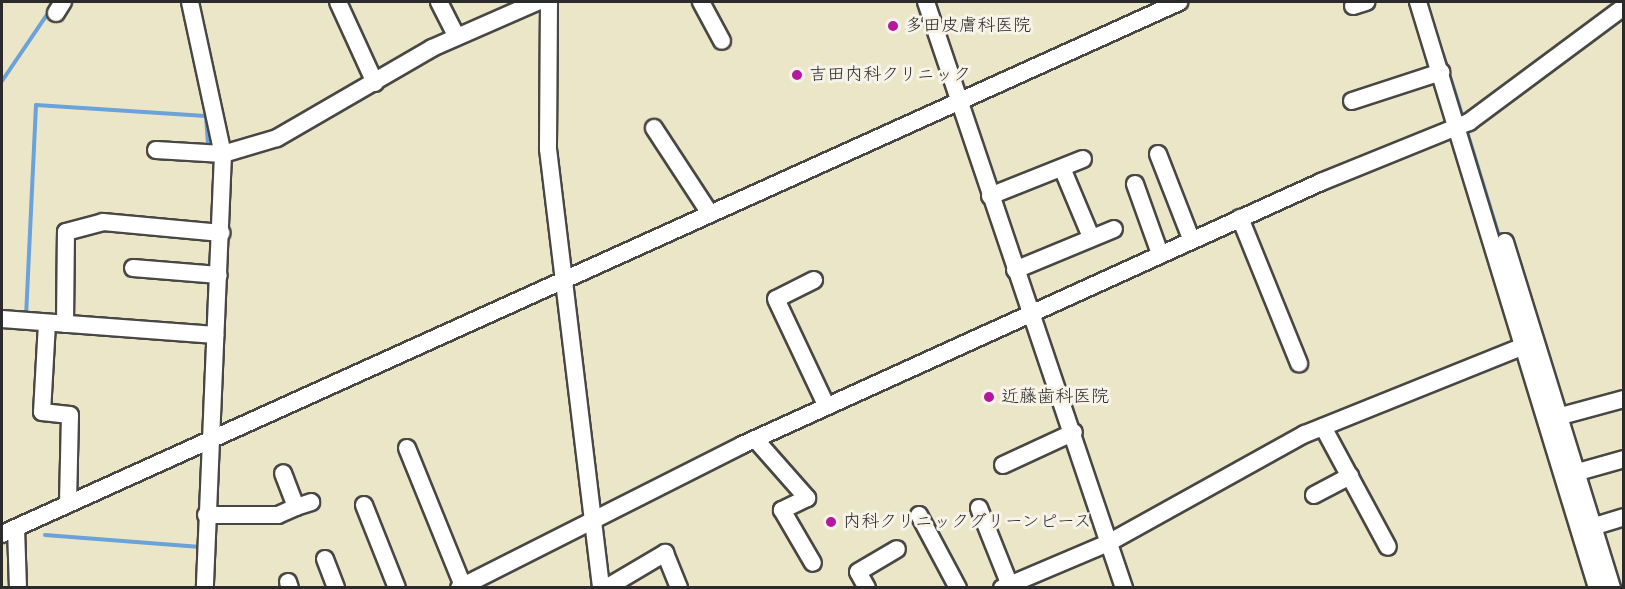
<!DOCTYPE html>
<html>
<head>
<meta charset="utf-8">
<style>
  body { margin:0 }
  #map { position:relative; width:1625px; height:589px; overflow:hidden; background:#ece6c9; font-family:"Comic Neue","Klee One",sans-serif }
  div>[style] { position:absolute }
  .stream>* { height:4px; margin:-2px; padding:0 2px; transform-origin:2px; border-radius:2px; background:#6aa2d9 }
  .roads { filter:drop-shadow(2px 0 #484743) drop-shadow(-2px 0 #484743) drop-shadow(0 2px #484743) drop-shadow(0 -2px #484743) }
  .minor>* { height:16px; margin:-8px; padding:0 8px; transform-origin:8px; border-radius:8px; background:#fff }
  .dots>* { width:16px; height:16px; translate:-50% -50%; box-sizing:border-box; border:3px solid #f7f3e8; border-radius:50% }
  span { translate:-50% -50%; white-space:nowrap; text-align:center; line-height:1.15; -webkit-text-stroke:6px #f7f3e8; paint-order:stroke }
  .poi-label { font-size:18px; color:#2b2b2b }
  .left { translate:0 -50%; text-align:left }
  .frame { position:absolute; inset:0; border:3px solid #2b2b2b; pointer-events:none }
</style>
</head>
<body>
<div id="map">
  <div class="stream">
    <div style="left:935px;top:2px;width:11px;rotate:75deg"></div>
    <div style="left:502px;top:9px;width:17px;rotate:-25deg"></div>
    <div style="left:1443px;top:54px;width:67px;rotate:72.6deg"></div>
    <div style="left:2px;top:81px;width:86px;rotate:-55.9deg"></div>
    <div style="left:1466px;top:128px;width:116px;rotate:73deg"></div>
    <div style="left:26px;top:317px;width:212px;rotate:-87.3deg"></div>
    <div style="left:36px;top:105px;width:170px;rotate:3.7deg"></div>
    <div style="left:206px;top:116px;width:27px;rotate:86deg"></div>
    <div style="left:208px;top:143px;width:9px;rotate:21deg"></div>
    <div style="left:1044px;top:327px;width:172px;rotate:71.4deg"></div>
    <div style="left:45px;top:535px;width:156px;rotate:4.4deg"></div>
  </div>
  <div class="roads">
    <div class="minor">
      <div style="left:190px;top:2px;width:156px;rotate:77.8deg"></div>
      <div style="left:223px;top:154px;width:434px;rotate:92.4deg"></div>
      <div style="left:338px;top:2px;width:89px;rotate:65.4deg"></div>
      <div style="left:439px;top:2px;width:38px;rotate:63deg"></div>
      <div style="left:549px;top:2px;width:147px;rotate:90.4deg"></div>
      <div style="left:548px;top:149px;width:442px;rotate:83.1deg"></div>
      <div style="left:701px;top:2px;width:44px;rotate:61.7deg"></div>
      <div style="left:926px;top:2px;width:619px;rotate:71.33deg"></div>
      <div style="left:1418px;top:2px;width:613px;rotate:73.01deg"></div>
      <div style="left:1353px;top:6px;width:14px;rotate:-17deg"></div>
      <div style="left:56px;top:13px;width:13px;rotate:-58deg"></div>
      <div style="left:1352px;top:101px;width:94px;rotate:-18deg"></div>
      <div style="left:654px;top:128px;width:100px;rotate:56.8deg"></div>
      <div style="left:156px;top:150px;width:67px;rotate:3.4deg"></div>
      <div style="left:223px;top:154px;width:56px;rotate:-16.5deg"></div>
      <div style="left:277px;top:138px;width:179px;rotate:-30.1deg"></div>
      <div style="left:432px;top:48px;width:115px;rotate:-23.7deg"></div>
      <div style="left:1158px;top:154px;width:93px;rotate:68.7deg"></div>
      <div style="left:1062px;top:168px;width:75px;rotate:67.2deg"></div>
      <div style="left:1135px;top:184px;width:74px;rotate:70.3deg"></div>
      <div style="left:990px;top:196px;width:100px;rotate:-21.7deg"></div>
      <div style="left:1240px;top:218px;width:157px;rotate:67.9deg"></div>
      <div style="left:1505px;top:242px;width:362px;rotate:72.8deg"></div>
      <div style="left:133px;top:268px;width:86px;rotate:4.7deg"></div>
      <div style="left:1015px;top:270px;width:107px;rotate:-22.5deg"></div>
      <div style="left:814px;top:280px;width:42px;rotate:153.4deg"></div>
      <div style="left:776px;top:299px;width:119px;rotate:64.7deg"></div>
      <div style="left:2px;top:319px;width:214px;rotate:4.3deg"></div>
      <div style="left:47px;top:323px;width:89px;rotate:93.2deg"></div>
      <div style="left:42px;top:412px;width:28px;rotate:6deg"></div>
      <div style="left:70px;top:415px;width:89px;rotate:91.3deg"></div>
      <div style="left:65px;top:324px;width:92px;rotate:-89.4deg"></div>
      <div style="left:66px;top:232px;width:38px;rotate:-15deg"></div>
      <div style="left:103px;top:222px;width:119px;rotate:5.3deg"></div>
      <div style="left:1561px;top:416px;width:65px;rotate:-15.1deg"></div>
      <div style="left:1323px;top:427px;width:136px;rotate:61.6deg"></div>
      <div style="left:755px;top:439px;width:79px;rotate:48.6deg"></div>
      <div style="left:807px;top:498px;width:28px;rotate:154deg"></div>
      <div style="left:782px;top:510px;width:61px;rotate:59.7deg"></div>
      <div style="left:407px;top:448px;width:149px;rotate:67.9deg"></div>
      <div style="left:1003px;top:465px;width:78px;rotate:-24.9deg"></div>
      <div style="left:1578px;top:472px;width:48px;rotate:-15.8deg"></div>
      <div style="left:1314px;top:495px;width:41px;rotate:-27.8deg"></div>
      <div style="left:364px;top:505px;width:89px;rotate:68.3deg"></div>
      <div style="left:296px;top:507px;width:16px;rotate:-18deg"></div>
      <div style="left:979px;top:508px;width:86px;rotate:68.2deg"></div>
      <div style="left:206px;top:515px;width:72px"></div>
      <div style="left:278px;top:515px;width:20px;rotate:-24deg"></div>
      <div style="left:296px;top:507px;width:36px;rotate:-111deg"></div>
      <div style="left:919px;top:515px;width:83px;rotate:61.9deg"></div>
      <div style="left:1595px;top:526px;width:30px;rotate:-17deg"></div>
      <div style="left:16px;top:528px;width:60px;rotate:88.1deg"></div>
      <div style="left:2px;top:534px;width:1292px;rotate:-24.32deg"></div>
      <div style="left:325px;top:559px;width:31px;rotate:69deg"></div>
      <div style="left:288px;top:582px;width:6px;rotate:72deg"></div>
      <div style="left:459px;top:588px;width:317px;rotate:-26.8deg"></div>
      <div style="left:742px;top:445px;width:636px;rotate:-24.43deg"></div>
      <div style="left:1321px;top:182px;width:160px;rotate:-22.1deg"></div>
      <div style="left:1469px;top:122px;width:193px;rotate:-36.6deg"></div>
      <div style="left:606px;top:588px;width:69px;rotate:-30.7deg"></div>
      <div style="left:665px;top:553px;width:38px;rotate:68deg"></div>
      <div style="left:867px;top:588px;width:18px;rotate:-119deg"></div>
      <div style="left:858px;top:572px;width:45px;rotate:-30.5deg"></div>
      <div style="left:1002px;top:588px;width:115px;rotate:-23deg"></div>
      <div style="left:1108px;top:543px;width:225px;rotate:-29deg"></div>
      <div style="left:1305px;top:434px;width:236px;rotate:-21.9deg"></div>
    </div>
  </div>
  <div class="dots">
    <div style="left:893px;top:26px;background:#b5179e"></div>
    <div style="left:797px;top:75px;background:#b5179e"></div>
    <div style="left:989px;top:397px;background:#b5179e"></div>
    <div style="left:831px;top:522px;background:#b5179e"></div>
  </div>
  <div class="poi-label">
    <span class="left" style="left:905px;top:26px">多田皮膚科医院</span>
    <span class="left" style="left:809px;top:75px">吉田内科クリニック</span>
    <span class="left" style="left:1001px;top:397px">近藤歯科医院</span>
    <span class="left" style="left:843px;top:522px">内科クリニックグリーンピース</span>
  </div>
  <div class="frame"></div>
</div>
</body>
</html>
